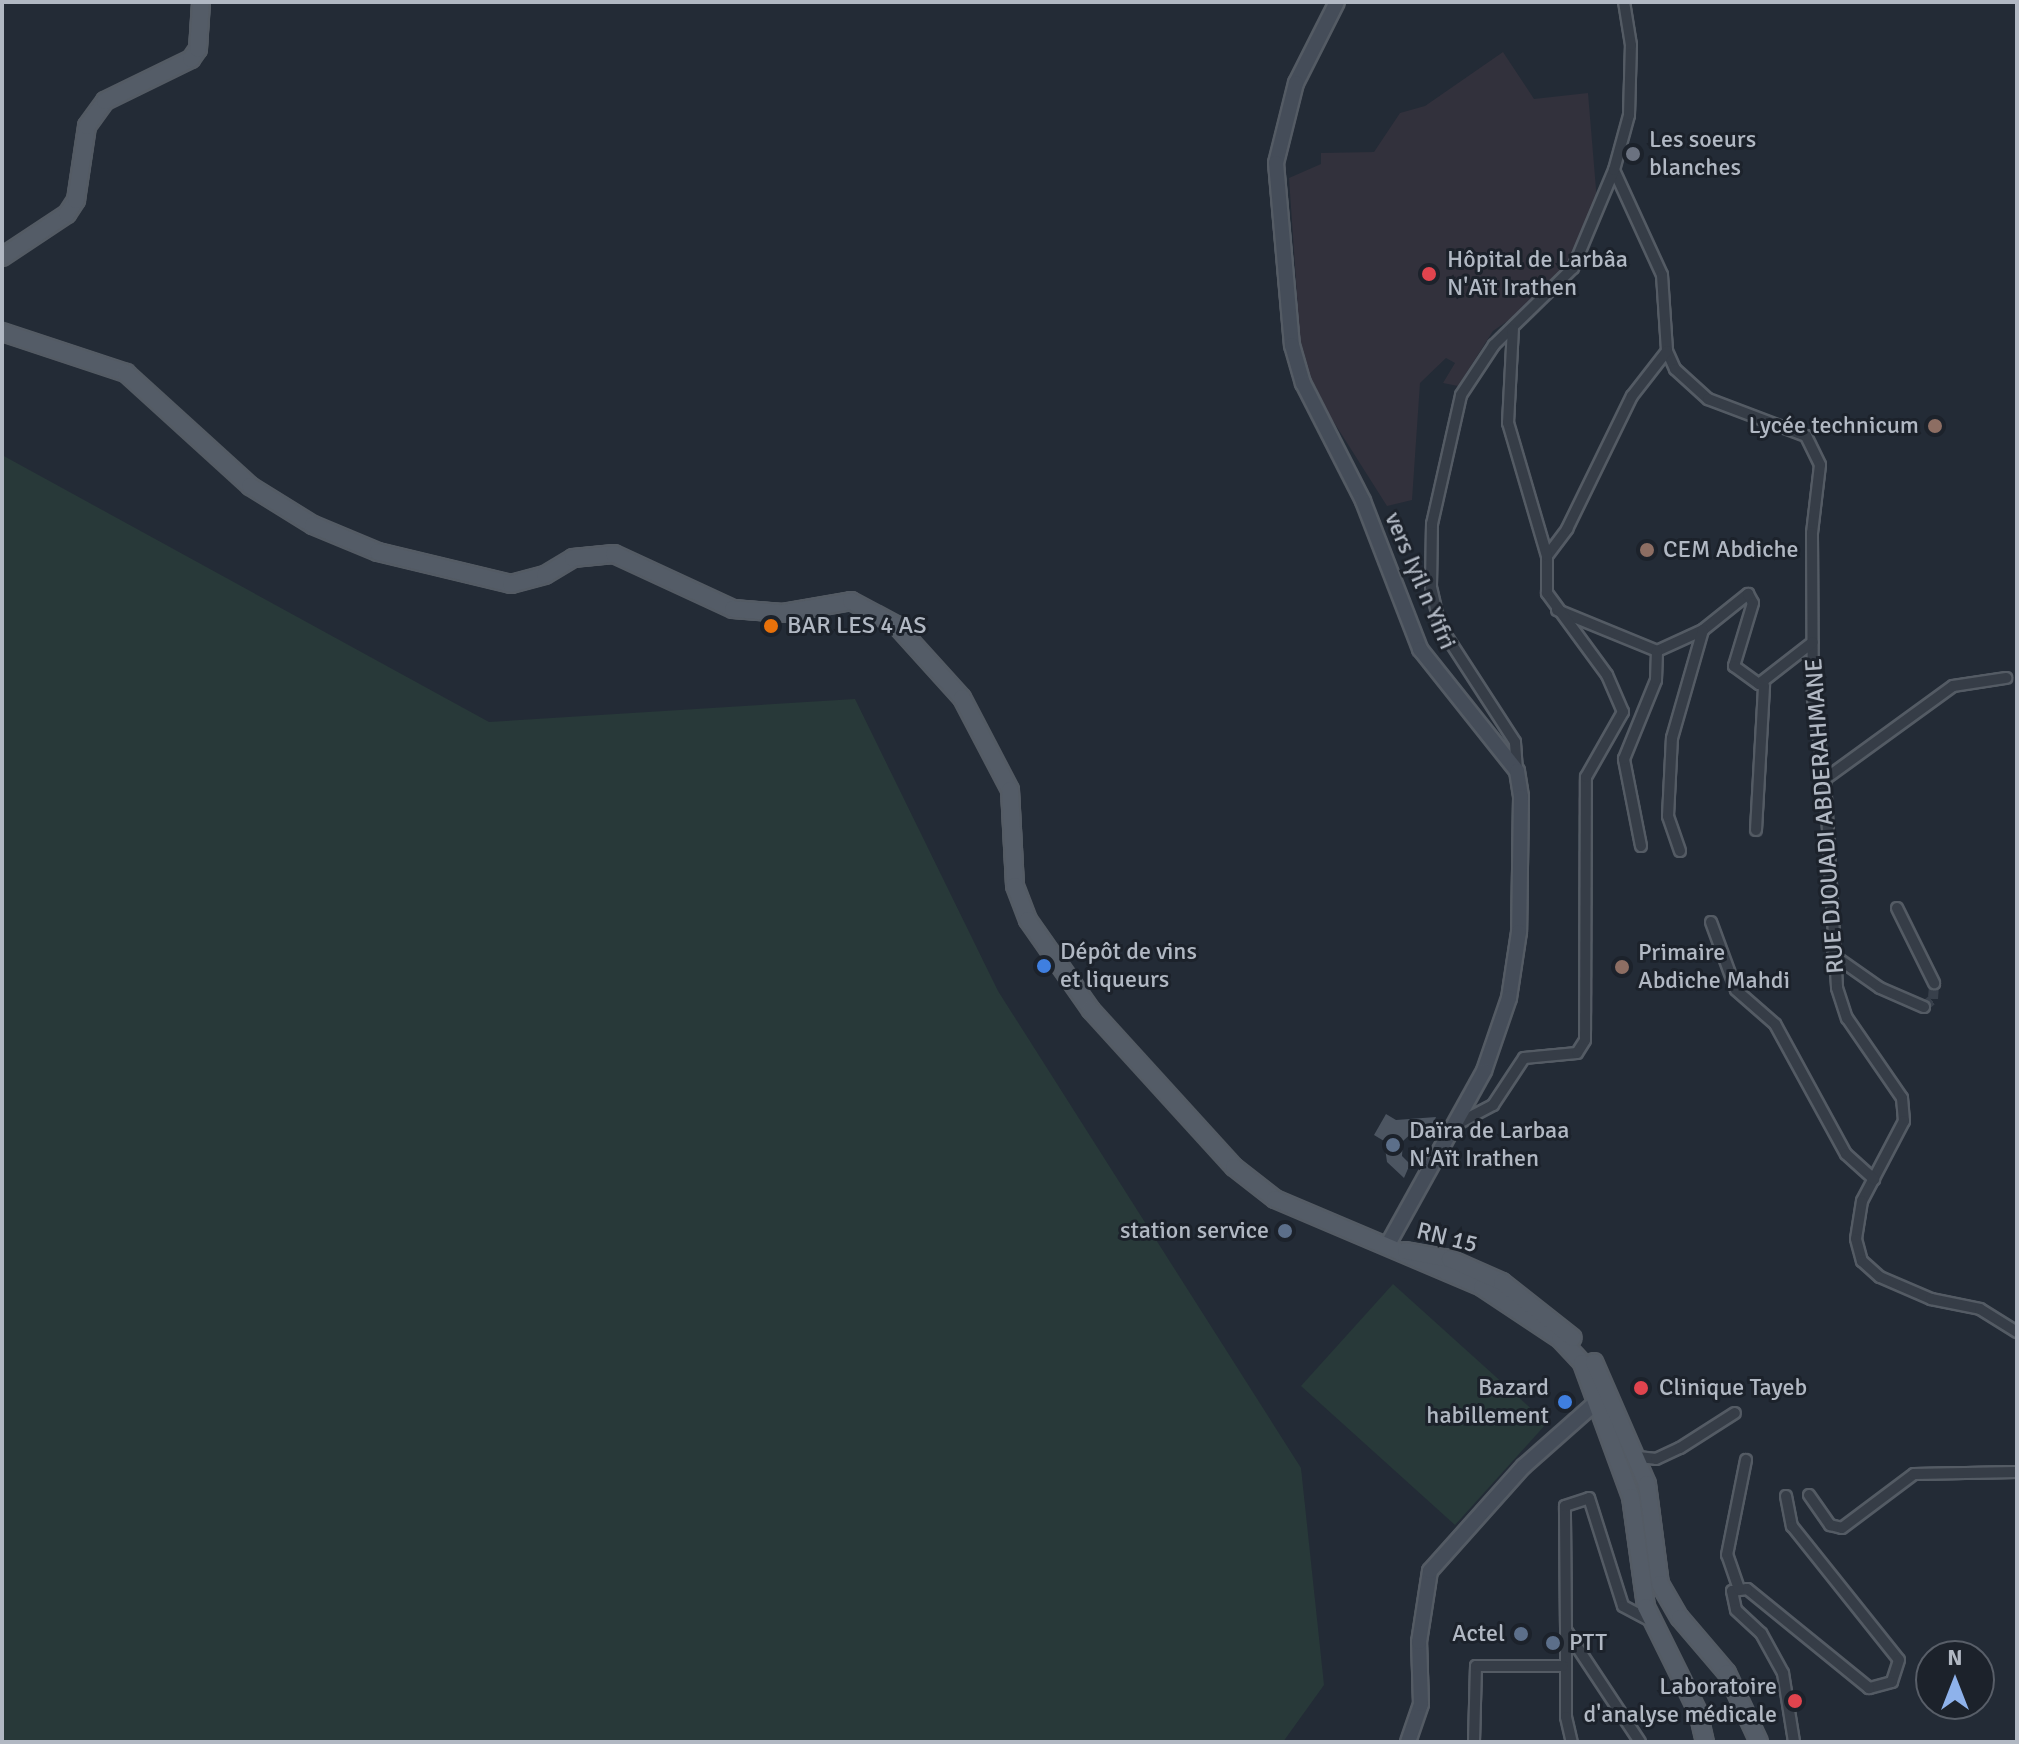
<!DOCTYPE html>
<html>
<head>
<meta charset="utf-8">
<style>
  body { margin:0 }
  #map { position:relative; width:2019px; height:1744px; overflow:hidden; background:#232b36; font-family:Signika,sans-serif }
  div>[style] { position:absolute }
  .medical>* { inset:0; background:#32313c }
  .green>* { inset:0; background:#283939 }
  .building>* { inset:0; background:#4c5561 }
  .street-tunnel>* { height:10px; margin-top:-5px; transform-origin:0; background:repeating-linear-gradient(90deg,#38404b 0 10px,transparent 0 15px) }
  .roads { filter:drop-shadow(2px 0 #545b64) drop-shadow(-2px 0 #545b64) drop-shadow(0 2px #545b64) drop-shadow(0 -2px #545b64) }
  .street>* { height:10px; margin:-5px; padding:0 5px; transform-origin:5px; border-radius:5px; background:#363d47 }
  .secondary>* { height:14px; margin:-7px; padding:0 7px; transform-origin:7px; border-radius:7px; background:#454d59 }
  .primary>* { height:16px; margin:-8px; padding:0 8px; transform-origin:8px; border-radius:8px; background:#545c67 }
  .dots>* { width:22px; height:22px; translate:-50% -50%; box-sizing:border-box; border:4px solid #1c222b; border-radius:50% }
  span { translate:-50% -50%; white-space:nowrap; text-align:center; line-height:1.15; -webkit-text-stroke:6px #1c222b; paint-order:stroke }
  .poi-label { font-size:24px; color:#b1b8c3 }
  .left { translate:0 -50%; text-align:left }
  .right { translate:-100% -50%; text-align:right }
  .street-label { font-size:24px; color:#b1b8c3 }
  .frame { position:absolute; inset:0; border:4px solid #b1b8c3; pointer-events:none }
  .north { position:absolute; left:1915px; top:1640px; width:80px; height:80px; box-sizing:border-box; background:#1c222b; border:2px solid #585e68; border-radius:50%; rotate:0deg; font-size:22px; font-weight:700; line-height:32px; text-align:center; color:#b1b8c3 }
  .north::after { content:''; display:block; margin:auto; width:28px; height:36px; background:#8eb2eb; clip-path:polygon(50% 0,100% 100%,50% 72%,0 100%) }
</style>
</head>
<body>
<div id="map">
  <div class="medical">
    <div style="clip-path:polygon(1503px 52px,1534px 99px,1588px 93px,1597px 201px,1575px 255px,1548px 293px,1493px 331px,1458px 386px,1443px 383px,1455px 363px,1446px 358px,1420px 383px,1412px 500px,1387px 506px,1316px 394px,1301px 354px,1289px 178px,1321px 164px,1321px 153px,1374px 152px,1400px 113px,1425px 106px)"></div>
  </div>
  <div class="green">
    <div style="clip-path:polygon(2px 455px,489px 722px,855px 699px,998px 991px,1301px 1468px,1324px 1685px,1283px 1742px,2px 1742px)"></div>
    <div style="clip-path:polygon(1393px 1284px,1547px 1423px,1455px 1525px,1301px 1386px)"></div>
  </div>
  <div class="building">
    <div style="clip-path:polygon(1386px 1114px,1396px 1120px,1436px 1117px,1430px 1132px,1414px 1131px,1403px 1141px,1402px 1156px,1410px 1164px,1404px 1178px,1387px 1162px,1384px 1141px,1374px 1135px)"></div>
  </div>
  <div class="street-tunnel">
    <div style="left:1924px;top:1007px;width:12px;rotate:-42deg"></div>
    <div style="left:1933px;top:999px;width:16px;rotate:-86deg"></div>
  </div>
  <div class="roads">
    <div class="street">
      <div style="left:1614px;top:170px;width:115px;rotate:65.4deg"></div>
      <div style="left:1662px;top:275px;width:76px;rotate:86.2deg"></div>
      <div style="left:1667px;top:351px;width:20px;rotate:66deg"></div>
      <div style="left:1675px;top:369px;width:45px;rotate:42.3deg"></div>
      <div style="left:1708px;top:399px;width:105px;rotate:20.7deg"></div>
      <div style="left:1806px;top:436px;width:32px;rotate:64deg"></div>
      <div style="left:1820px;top:465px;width:68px;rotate:96.7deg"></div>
      <div style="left:1812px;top:533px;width:166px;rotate:89.7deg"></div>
      <div style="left:1813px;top:699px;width:81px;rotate:81.5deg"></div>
      <div style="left:1825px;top:779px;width:209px;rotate:86.7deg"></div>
      <div style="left:1837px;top:988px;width:32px;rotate:72deg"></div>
      <div style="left:1847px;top:1018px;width:97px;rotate:55.5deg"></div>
      <div style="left:1902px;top:1098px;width:23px;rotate:85deg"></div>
      <div style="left:1904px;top:1121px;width:90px;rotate:117.7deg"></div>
      <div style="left:1862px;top:1201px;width:38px;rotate:99deg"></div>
      <div style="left:1856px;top:1239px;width:23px;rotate:75deg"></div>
      <div style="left:1862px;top:1261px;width:24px;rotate:42deg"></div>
      <div style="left:1880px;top:1277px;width:56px;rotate:23.3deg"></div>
      <div style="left:1931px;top:1299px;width:50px;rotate:11.5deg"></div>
      <div style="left:1980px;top:1309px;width:44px;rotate:31.9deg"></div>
      <div style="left:1547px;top:556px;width:34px;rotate:-53deg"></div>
      <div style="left:1567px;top:529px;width:148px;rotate:-64deg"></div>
      <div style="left:1632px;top:396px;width:57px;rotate:-52.1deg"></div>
      <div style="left:1557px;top:610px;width:108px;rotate:22.3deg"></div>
      <div style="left:1657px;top:651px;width:51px;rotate:-24.5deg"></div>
      <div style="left:1703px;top:630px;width:58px;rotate:-38.7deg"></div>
      <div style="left:1748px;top:594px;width:10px;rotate:61deg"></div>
      <div style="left:1753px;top:603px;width:66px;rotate:106.8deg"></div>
      <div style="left:1734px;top:666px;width:31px;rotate:36deg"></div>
      <div style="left:1759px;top:684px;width:68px;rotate:-37.9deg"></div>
      <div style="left:1517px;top:771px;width:29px;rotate:-94deg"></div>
      <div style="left:1515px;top:742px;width:138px;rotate:-122.9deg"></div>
      <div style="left:1440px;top:626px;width:40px;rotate:-103deg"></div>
      <div style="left:1431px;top:587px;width:63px;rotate:-89.1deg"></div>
      <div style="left:1432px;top:524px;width:132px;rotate:-77.3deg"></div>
      <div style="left:1461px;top:395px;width:60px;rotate:-56.6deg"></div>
      <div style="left:1494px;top:345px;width:110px;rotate:-44.3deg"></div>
      <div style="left:1573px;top:268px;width:106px;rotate:-67.3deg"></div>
      <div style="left:1614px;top:170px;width:57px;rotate:-74.7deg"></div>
      <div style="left:1629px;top:115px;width:70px;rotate:-88.4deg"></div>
      <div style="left:1631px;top:45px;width:44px;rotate:-99.2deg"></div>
      <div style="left:1825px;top:779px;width:158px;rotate:-36deg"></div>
      <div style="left:1953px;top:686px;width:54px;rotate:-8.6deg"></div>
      <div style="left:1756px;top:830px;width:145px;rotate:-86.8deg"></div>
      <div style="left:1641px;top:846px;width:89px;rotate:-101.1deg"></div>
      <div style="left:1624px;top:759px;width:85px;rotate:-67.9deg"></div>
      <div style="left:1656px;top:680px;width:29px;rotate:-88deg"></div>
      <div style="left:1680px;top:851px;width:37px;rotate:-109deg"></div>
      <div style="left:1668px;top:816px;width:78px;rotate:-87.1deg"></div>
      <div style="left:1672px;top:738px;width:112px;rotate:-74deg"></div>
      <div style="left:1897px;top:908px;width:84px;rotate:63.7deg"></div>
      <div style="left:1711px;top:922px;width:72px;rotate:69.8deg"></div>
      <div style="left:1736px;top:990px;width:52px;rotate:41.1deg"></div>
      <div style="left:1775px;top:1024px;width:148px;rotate:61.4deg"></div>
      <div style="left:1846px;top:1154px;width:38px;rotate:42deg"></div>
      <div style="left:1833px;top:955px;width:57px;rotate:35.1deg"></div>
      <div style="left:1880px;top:988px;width:48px;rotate:23.4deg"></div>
      <div style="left:1457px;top:1124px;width:41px;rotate:-27.8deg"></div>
      <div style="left:1493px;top:1105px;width:56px;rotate:-56.6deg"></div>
      <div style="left:1524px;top:1058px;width:53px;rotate:-5.4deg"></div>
      <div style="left:1577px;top:1053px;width:15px;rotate:-58deg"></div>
      <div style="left:1585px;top:1040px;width:263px;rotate:-89.8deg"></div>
      <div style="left:1586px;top:777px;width:75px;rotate:-60.4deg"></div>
      <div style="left:1623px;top:712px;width:40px;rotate:-113.4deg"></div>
      <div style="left:1607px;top:675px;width:102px;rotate:-126.2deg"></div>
      <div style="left:1547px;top:593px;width:37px;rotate:-90deg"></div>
      <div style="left:1547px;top:556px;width:139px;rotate:-106.3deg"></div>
      <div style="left:1508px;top:423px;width:94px;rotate:-87deg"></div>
      <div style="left:1638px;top:1457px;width:18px;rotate:6deg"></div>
      <div style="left:1656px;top:1459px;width:26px;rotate:-25deg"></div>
      <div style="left:1680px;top:1448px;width:65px;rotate:-32.5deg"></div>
      <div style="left:1809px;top:1495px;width:37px;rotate:55deg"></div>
      <div style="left:1830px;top:1525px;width:12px;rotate:14deg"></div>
      <div style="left:1842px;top:1528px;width:90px;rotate:-36.9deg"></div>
      <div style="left:1914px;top:1474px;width:103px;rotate:-1.1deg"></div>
      <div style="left:1786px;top:1496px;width:31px;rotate:79deg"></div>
      <div style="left:1792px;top:1526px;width:171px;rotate:51.4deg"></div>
      <div style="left:1899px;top:1660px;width:23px;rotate:108deg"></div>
      <div style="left:1892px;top:1682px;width:24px;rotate:165deg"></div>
      <div style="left:1869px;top:1688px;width:157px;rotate:-140.9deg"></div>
      <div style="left:1747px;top:1589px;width:15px;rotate:172deg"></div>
      <div style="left:1732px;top:1591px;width:19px;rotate:78deg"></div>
      <div style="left:1736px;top:1610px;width:34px;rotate:43deg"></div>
      <div style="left:1761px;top:1633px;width:46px;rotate:61.2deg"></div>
      <div style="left:1783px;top:1673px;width:70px;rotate:80.9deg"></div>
      <div style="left:1739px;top:1589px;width:36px;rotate:-109deg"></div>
      <div style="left:1727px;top:1555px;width:97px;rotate:-78.7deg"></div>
      <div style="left:1566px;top:1633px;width:84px;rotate:90deg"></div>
      <div style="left:1566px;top:1717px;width:26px;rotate:77deg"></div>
      <div style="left:1474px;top:1742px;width:76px;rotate:-88.5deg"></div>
      <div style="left:1476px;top:1666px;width:87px"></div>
      <div style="left:1640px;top:1742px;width:134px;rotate:-123.5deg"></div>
      <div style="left:1566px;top:1630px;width:124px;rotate:-90.5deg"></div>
      <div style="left:1565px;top:1506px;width:25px;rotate:-18deg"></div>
      <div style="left:1589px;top:1498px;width:113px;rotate:72.5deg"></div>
      <div style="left:1623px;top:1606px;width:32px;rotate:28deg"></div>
    </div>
    <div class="secondary">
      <div style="left:1337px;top:2px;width:91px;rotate:116.8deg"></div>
      <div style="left:1296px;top:83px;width:82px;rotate:104deg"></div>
      <div style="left:1276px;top:163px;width:183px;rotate:85deg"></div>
      <div style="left:1292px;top:345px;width:40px;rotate:74deg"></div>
      <div style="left:1303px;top:383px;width:132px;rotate:63deg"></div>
      <div style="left:1363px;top:501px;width:159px;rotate:68.9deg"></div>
      <div style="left:1420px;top:649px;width:156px;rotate:51.5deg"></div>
      <div style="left:1517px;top:771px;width:26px;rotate:81deg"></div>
      <div style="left:1521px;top:797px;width:135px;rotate:90.8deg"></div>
      <div style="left:1519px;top:932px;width:67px;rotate:98.6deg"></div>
      <div style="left:1509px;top:998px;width:77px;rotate:108.9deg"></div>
      <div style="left:1484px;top:1071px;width:198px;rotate:119deg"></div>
      <div style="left:1408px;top:1742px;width:40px;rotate:-71.1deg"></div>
      <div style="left:1421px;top:1704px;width:62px;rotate:-91.8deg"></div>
      <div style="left:1419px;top:1642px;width:72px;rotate:-81.2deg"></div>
      <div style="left:1430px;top:1571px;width:141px;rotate:-48.2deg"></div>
      <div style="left:1524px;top:1466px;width:104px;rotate:-41.5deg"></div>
    </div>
    <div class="primary">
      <div style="left:2px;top:257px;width:78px;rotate:-33.5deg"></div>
      <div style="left:67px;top:214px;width:17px;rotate:-57deg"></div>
      <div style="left:76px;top:200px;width:75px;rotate:-81.5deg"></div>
      <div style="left:87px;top:126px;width:31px;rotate:-54deg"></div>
      <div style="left:105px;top:101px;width:96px;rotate:-26deg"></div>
      <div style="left:191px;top:59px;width:12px;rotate:-55deg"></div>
      <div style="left:198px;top:49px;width:47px;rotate:-86.3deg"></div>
      <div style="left:2px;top:332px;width:131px;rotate:18.3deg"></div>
      <div style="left:126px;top:373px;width:168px;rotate:42.3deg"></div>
      <div style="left:250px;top:486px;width:74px;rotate:31.8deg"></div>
      <div style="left:313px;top:525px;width:70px;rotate:22.6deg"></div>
      <div style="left:378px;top:552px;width:137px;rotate:13.5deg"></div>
      <div style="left:511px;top:584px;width:35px;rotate:-15deg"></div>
      <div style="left:545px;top:575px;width:33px;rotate:-31deg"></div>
      <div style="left:573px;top:558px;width:41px;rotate:-5.6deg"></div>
      <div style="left:614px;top:554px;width:131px;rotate:24.8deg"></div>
      <div style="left:733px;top:609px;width:50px;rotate:4.6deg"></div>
      <div style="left:783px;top:613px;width:69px;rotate:-10deg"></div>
      <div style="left:851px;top:601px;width:51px;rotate:28.1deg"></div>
      <div style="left:896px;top:625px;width:98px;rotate:47.9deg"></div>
      <div style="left:962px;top:698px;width:104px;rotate:62.4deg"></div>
      <div style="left:1010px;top:790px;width:96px;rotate:87deg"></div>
      <div style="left:1015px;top:886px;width:36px;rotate:69deg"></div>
      <div style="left:1028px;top:920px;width:110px;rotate:55deg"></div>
      <div style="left:1091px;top:1010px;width:212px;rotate:47.7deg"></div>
      <div style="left:1234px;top:1167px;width:52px;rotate:38deg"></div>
      <div style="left:1275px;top:1199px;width:225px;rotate:23deg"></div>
      <div style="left:1482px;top:1287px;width:94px;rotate:33.7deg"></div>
      <div style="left:1560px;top:1339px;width:33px;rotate:47deg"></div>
      <div style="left:1582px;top:1363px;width:143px;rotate:69.9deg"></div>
      <div style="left:1631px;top:1497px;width:111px;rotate:82.2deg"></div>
      <div style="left:1646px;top:1607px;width:117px;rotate:63.7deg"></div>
      <div style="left:1698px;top:1712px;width:31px;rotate:77deg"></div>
      <div style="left:1406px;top:1251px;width:45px;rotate:10.3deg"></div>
      <div style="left:1450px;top:1259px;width:57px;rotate:23.9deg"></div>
      <div style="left:1502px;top:1282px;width:90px;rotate:38.3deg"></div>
      <div style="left:1594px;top:1362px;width:133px;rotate:66.5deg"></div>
      <div style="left:1647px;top:1484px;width:101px;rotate:82.6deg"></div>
      <div style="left:1660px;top:1584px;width:39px;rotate:60deg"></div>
      <div style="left:1680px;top:1618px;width:72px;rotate:49.5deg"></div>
      <div style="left:1727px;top:1673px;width:76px;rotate:65.1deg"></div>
    </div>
  </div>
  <div class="dots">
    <div style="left:1633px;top:154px;background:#6b7280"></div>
    <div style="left:1429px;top:274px;background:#e0444e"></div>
    <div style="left:1935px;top:426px;background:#8d6e63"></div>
    <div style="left:1647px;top:550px;background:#8d6e63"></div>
    <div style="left:771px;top:626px;background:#e8710a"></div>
    <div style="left:1044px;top:966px;background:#3f7fe0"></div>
    <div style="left:1622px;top:967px;background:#8d6e63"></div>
    <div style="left:1393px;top:1145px;background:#5c6f8a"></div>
    <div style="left:1285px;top:1231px;background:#5c6f8a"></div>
    <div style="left:1641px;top:1388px;background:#e0444e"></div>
    <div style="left:1565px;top:1402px;background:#3f7fe0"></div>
    <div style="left:1521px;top:1634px;background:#5c6f8a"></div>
    <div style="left:1553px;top:1643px;background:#5c6f8a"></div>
    <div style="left:1795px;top:1701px;background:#e0444e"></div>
  </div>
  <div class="poi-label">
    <span class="left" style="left:1649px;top:154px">Les soeurs<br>blanches</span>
    <span class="left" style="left:1447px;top:274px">Hôpital de Larbâa<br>N'Aït Irathen</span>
    <span class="right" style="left:1919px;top:426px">Lycée technicum</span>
    <span class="left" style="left:1663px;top:550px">CEM Abdiche</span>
    <span class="left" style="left:787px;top:626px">BAR LES 4 AS</span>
    <span class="left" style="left:1060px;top:966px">Dépôt de vins<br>et liqueurs</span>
    <span class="left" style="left:1638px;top:967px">Primaire<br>Abdiche Mahdi</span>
    <span class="left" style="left:1409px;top:1145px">Daïra de Larbaa<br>N'Aït Irathen</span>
    <span class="right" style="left:1269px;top:1231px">station service</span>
    <span class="right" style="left:1549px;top:1402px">Bazard<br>habillement</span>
    <span class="left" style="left:1659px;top:1388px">Clinique Tayeb</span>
    <span class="right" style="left:1505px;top:1634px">Actel</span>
    <span class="left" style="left:1569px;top:1643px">PTT</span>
    <span class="right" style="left:1777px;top:1701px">Laboratoire<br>d'analyse médicale</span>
  </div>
  <div class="street-label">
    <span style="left:1420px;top:581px;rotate:67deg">vers Iγil n Yifri</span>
    <span style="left:1825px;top:816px;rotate:-94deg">RUE DJOUADI ABDERAHMANE</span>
    <span style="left:1447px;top:1238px;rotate:14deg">RN 15</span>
  </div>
  <div class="frame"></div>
  <div class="north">N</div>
</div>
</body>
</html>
